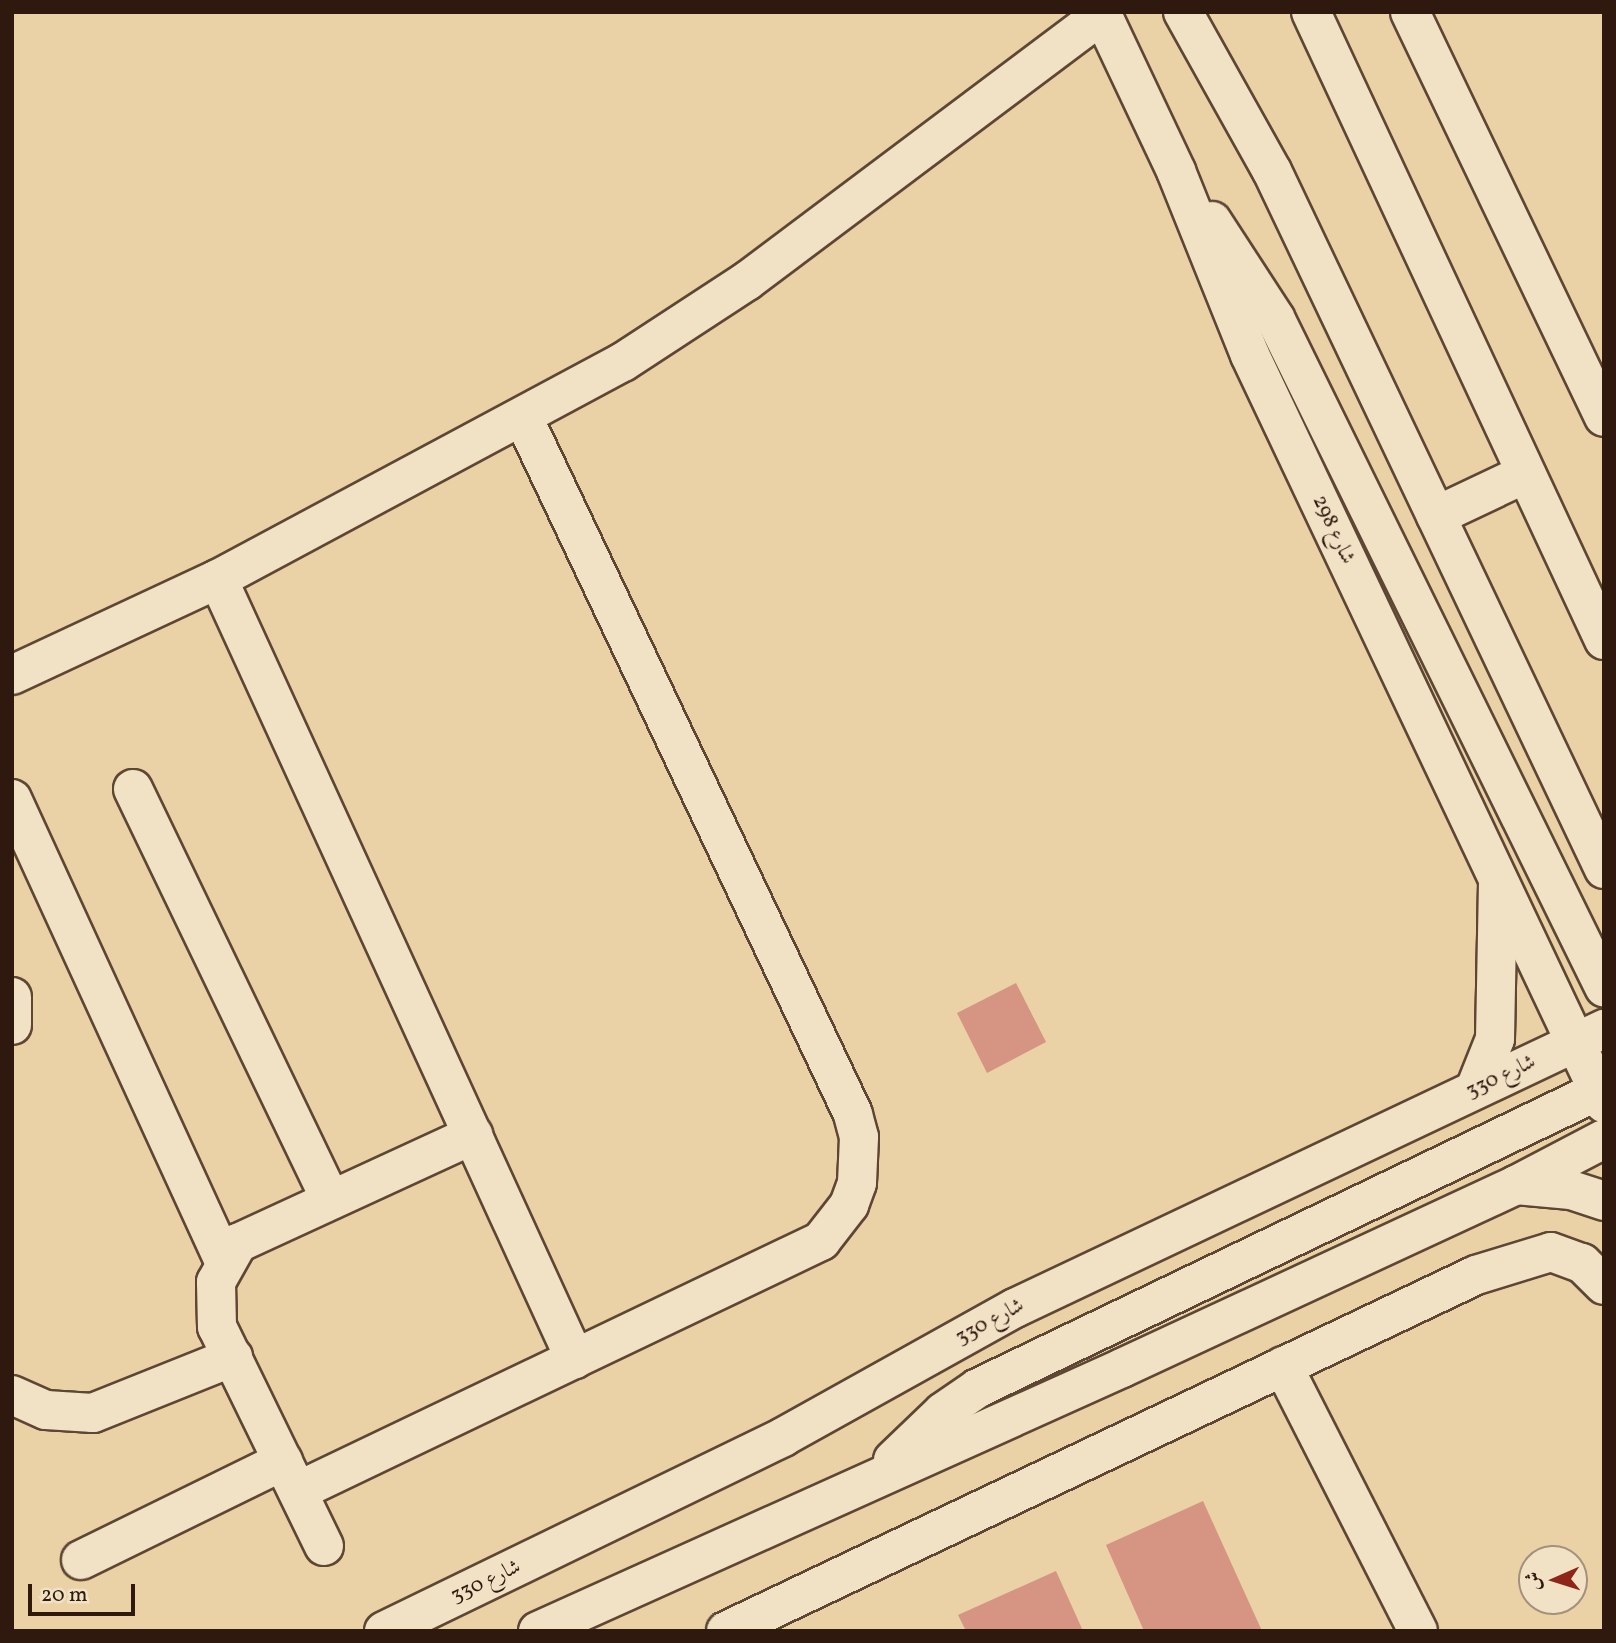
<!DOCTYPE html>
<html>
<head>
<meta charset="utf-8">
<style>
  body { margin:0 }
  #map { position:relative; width:1616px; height:1643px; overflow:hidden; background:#ead1a6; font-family:Vollkorn,Amiri,serif }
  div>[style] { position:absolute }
  .building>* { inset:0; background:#d59582 }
  .roads { filter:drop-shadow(2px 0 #5e4634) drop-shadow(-2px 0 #5e4634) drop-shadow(0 2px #5e4634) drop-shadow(0 -2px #5e4634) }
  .minor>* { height:38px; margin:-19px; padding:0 19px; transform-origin:19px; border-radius:19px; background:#f1e1c5 }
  span { translate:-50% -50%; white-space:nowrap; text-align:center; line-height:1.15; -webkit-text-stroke:5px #f1e1c5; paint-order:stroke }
  .street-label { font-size:21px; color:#2f180e }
  .frame { position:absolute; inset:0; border:14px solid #2f180e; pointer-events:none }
  .north { position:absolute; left:1518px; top:1545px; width:70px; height:70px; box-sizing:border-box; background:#f1e1c5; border:2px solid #a3917c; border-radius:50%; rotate:267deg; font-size:19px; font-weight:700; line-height:28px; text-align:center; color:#2f180e }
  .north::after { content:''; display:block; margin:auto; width:24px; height:32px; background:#8f2418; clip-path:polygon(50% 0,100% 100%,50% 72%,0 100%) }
  .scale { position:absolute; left:28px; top:1584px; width:107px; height:32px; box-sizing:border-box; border:4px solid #2f180e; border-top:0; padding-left:9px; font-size:21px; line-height:24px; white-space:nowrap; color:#2f180e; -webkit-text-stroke:5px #f1e1c5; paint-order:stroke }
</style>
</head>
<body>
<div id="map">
  <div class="building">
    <div style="clip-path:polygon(1016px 983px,1046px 1042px,987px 1073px,957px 1013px)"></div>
    <div style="clip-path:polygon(1203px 1501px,1262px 1631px,1144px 1631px,1106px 1545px)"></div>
    <div style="clip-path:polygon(1056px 1571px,1083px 1631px,966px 1631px,958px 1615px)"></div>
  </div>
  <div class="roads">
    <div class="minor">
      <div style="left:1101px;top:12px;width:176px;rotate:64.7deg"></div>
      <div style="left:1176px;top:171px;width:198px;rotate:68.1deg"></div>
      <div style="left:1250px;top:355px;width:828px;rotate:64.67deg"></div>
      <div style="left:1183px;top:12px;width:182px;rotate:60.8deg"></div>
      <div style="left:1272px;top:171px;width:773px;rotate:64.56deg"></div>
      <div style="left:1311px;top:12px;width:693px;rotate:64.99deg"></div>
      <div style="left:1410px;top:12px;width:449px;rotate:64.4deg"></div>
      <div style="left:1212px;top:221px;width:116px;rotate:57deg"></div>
      <div style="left:1275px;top:318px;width:746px;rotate:63.81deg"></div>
      <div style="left:1436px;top:516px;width:98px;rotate:-25.3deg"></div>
      <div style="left:218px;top:579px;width:858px;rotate:65.41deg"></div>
      <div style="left:12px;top:675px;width:227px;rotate:-25deg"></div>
      <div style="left:218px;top:579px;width:459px;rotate:-28.2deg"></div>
      <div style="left:623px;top:362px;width:148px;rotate:-33.2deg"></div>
      <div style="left:747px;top:281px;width:444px;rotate:-36.9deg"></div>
      <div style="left:133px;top:789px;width:456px;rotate:64.3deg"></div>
      <div style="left:12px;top:799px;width:508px;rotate:65.35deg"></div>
      <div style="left:12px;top:997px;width:28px;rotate:90deg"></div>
      <div style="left:1475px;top:1089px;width:54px;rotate:-68.2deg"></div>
      <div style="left:1495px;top:1039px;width:155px;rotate:-88.9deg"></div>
      <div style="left:1516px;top:1185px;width:55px;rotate:5.2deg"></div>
      <div style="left:1571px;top:1190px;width:35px;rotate:18deg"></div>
      <div style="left:1283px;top:1366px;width:297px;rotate:63deg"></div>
      <div style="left:12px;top:1395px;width:37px;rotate:24deg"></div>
      <div style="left:46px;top:1410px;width:47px;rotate:3.7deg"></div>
      <div style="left:93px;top:1413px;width:151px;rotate:-21.8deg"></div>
      <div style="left:893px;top:1460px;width:69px;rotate:-43.8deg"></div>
      <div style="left:943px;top:1412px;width:42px;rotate:-34.4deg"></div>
      <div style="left:978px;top:1388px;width:694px;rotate:-25.61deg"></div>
      <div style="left:298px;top:1491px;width:580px;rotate:-25.55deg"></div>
      <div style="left:821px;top:1241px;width:46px;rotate:-52.1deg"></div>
      <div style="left:849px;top:1205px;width:23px;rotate:-70deg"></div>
      <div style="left:857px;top:1183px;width:46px;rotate:-87.5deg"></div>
      <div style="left:859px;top:1137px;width:24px;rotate:-105deg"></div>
      <div style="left:853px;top:1114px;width:771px;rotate:-115.34deg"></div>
      <div style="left:324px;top:1546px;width:244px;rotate:-116deg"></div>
      <div style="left:217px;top:1327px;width:45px;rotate:-91.3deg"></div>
      <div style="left:216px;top:1282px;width:45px;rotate:-60.6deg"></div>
      <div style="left:238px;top:1243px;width:259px;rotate:-24.7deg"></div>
      <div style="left:81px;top:1560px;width:225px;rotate:-26.1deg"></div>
      <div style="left:384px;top:1631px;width:444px;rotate:-25.9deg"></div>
      <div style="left:783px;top:1437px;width:265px;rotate:-29.1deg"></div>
      <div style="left:1015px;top:1308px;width:652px;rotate:-25.35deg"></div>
      <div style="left:538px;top:1631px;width:640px;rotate:-24.24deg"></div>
      <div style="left:1122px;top:1368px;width:434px;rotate:-24.9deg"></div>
      <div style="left:1516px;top:1185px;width:99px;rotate:-27.6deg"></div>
      <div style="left:726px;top:1631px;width:830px;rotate:-25.39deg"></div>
      <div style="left:1476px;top:1275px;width:78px;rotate:-17deg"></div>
      <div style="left:1551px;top:1252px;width:33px;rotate:20deg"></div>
      <div style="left:1582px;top:1263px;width:31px;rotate:45deg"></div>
    </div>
  </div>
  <div class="street-label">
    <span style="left:1333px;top:530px;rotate:65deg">شارع 298</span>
    <span style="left:1501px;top:1077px;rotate:-25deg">شارع 330</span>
    <span style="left:990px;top:1322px;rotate:-28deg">شارع 330</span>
    <span style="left:486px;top:1582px;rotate:-25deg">شارع 330</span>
  </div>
  <div class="frame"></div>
  <div class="north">ش</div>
  <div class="scale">20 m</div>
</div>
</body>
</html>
